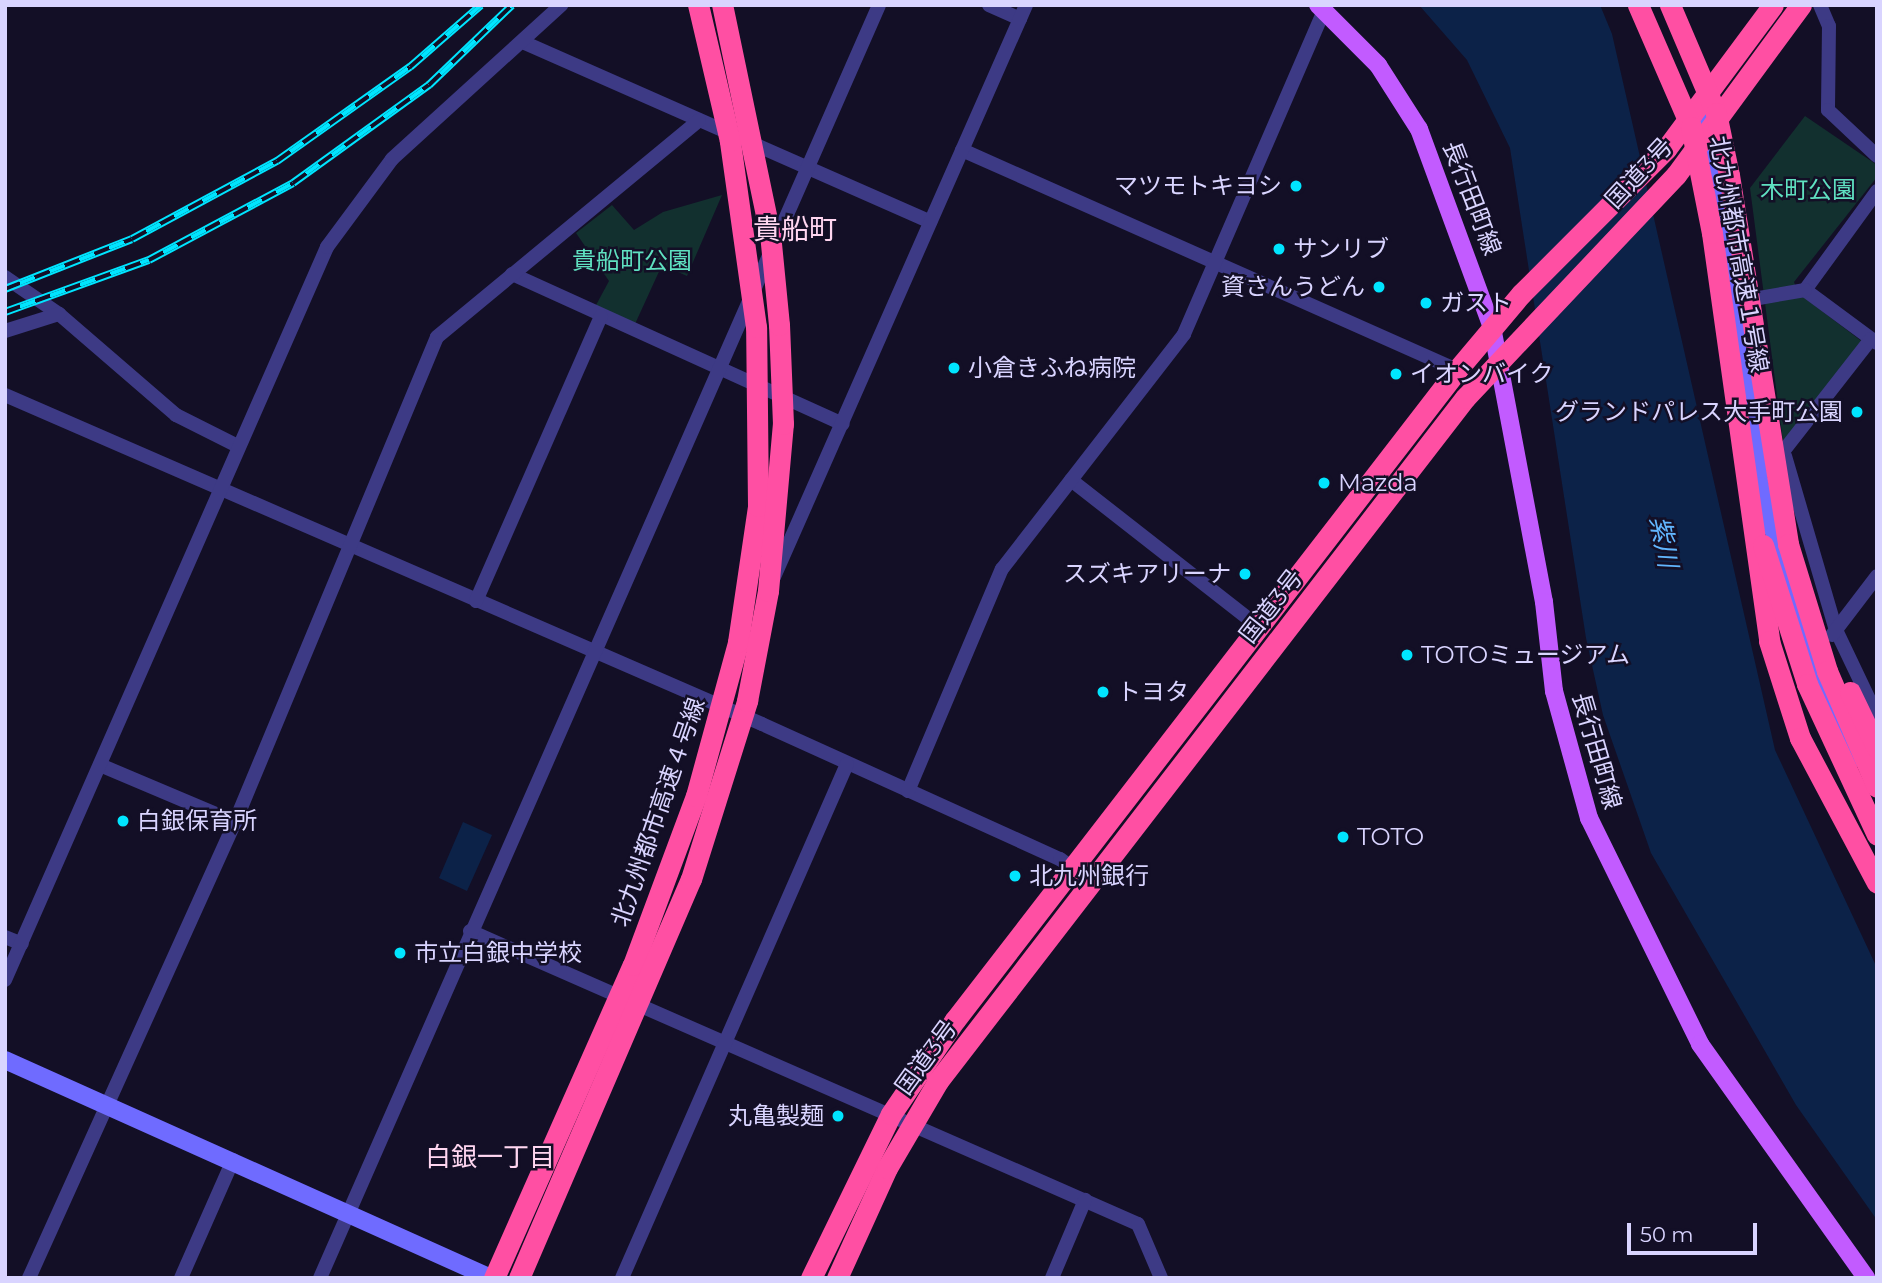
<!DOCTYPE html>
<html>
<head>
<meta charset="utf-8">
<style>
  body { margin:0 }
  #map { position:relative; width:1882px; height:1283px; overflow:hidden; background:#130f26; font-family:Montserrat,"Noto Sans JP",sans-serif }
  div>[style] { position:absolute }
  .green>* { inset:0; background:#12302f }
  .water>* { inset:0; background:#0c2248 }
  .street>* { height:14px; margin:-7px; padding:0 7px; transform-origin:7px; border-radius:7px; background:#3d3a85 }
  .secondary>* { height:18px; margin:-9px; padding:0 9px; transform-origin:9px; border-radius:9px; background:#6f6bff }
  .primary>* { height:18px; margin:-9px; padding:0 9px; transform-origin:9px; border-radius:9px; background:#c25bff }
  .highway>* { height:21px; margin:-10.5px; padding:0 10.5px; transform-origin:10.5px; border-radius:10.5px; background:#ff4fa3 }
  .rail>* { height:8px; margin-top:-4px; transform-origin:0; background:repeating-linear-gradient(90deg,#130f26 0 16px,#00e5ff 0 32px); box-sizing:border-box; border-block:2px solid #00e5ff }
  .highway-bridge>* { height:21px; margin:-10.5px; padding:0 10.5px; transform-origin:10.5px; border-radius:10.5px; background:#ff4fa3 }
  .dots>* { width:19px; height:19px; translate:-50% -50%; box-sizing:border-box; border:4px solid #130f26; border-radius:50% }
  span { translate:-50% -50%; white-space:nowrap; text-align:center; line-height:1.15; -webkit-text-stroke:5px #130f26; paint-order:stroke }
  .street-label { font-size:24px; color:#d9d4ff }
  .poi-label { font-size:24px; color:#d9d4ff }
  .right { translate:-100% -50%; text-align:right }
  .left { translate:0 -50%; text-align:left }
  .park-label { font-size:24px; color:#5fe0c0 }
  .water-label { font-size:26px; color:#62b6ff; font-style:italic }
  .neighbourhood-label { font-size:26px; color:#ffd6f0 }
  .quarter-label { font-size:28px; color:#ffd6f0 }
  .frame { position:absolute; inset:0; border:7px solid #d9d4ff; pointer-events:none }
  .scale { position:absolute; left:1627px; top:1223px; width:130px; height:32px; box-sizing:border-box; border:4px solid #d9d4ff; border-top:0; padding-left:9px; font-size:21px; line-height:24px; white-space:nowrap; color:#d9d4ff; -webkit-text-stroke:5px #130f26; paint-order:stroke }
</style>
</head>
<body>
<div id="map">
  <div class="green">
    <div style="clip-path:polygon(1805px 116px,1877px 165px,1877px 177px,1794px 282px,1798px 293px,1864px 343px,1784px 449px,1750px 188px)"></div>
    <div style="clip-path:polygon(722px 195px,687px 276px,662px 265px,635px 324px,595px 307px,609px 281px,576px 233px,612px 205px,634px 230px,663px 212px)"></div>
  </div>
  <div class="water">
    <div style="clip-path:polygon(1419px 5px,1600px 5px,1612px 34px,1775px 750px,1877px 968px,1877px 1220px,1796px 1105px,1651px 853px,1603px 715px,1586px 638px,1510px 148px,1467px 60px)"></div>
    <div style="clip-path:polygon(463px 822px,492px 835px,467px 891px,439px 878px)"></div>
  </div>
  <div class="street">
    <div style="left:989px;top:5px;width:34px;rotate:24deg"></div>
    <div style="left:1820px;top:5px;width:23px;rotate:67deg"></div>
    <div style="left:1829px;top:26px;width:84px;rotate:90.7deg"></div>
    <div style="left:1828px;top:110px;width:67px;rotate:43.2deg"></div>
    <div style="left:525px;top:43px;width:443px;rotate:23.8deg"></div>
    <div style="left:962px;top:150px;width:542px;rotate:23.96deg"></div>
    <div style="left:1877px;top:191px;width:122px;rotate:126deg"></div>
    <div style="left:1805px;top:290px;width:89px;rotate:36.4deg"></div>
    <div style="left:512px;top:274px;width:363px;rotate:24.4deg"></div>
    <div style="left:5px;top:277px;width:65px;rotate:34.4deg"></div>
    <div style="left:59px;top:314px;width:155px;rotate:40.8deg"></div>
    <div style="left:176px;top:415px;width:69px;rotate:26.6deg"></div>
    <div style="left:1742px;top:301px;width:64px;rotate:-9.9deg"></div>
    <div style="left:5px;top:331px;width:57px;rotate:-17.5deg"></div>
    <div style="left:5px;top:395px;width:825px;rotate:23.49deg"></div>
    <div style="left:762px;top:724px;width:327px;rotate:24.4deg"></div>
    <div style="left:1060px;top:859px;width:37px;rotate:36deg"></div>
    <div style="left:1785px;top:456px;width:181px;rotate:73.7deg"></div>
    <div style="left:1836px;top:630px;width:95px;rotate:64.5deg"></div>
    <div style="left:1778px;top:458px;width:151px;rotate:-52deg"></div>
    <div style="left:1071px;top:480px;width:239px;rotate:38deg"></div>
    <div style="left:774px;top:577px;width:625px;rotate:-66.22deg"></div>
    <div style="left:476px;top:601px;width:311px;rotate:-66.3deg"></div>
    <div style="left:1832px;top:635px;width:74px;rotate:-52.7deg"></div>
    <div style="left:100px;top:765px;width:147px;rotate:22.9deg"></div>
    <div style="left:908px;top:791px;width:241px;rotate:-67.1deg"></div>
    <div style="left:1002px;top:569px;width:297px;rotate:-52.2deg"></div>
    <div style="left:1184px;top:334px;width:352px;rotate:-66.6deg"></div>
    <div style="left:470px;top:931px;width:729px;rotate:23.68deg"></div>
    <div style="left:1138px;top:1224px;width:59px;rotate:66.9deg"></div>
    <div style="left:5px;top:937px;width:18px;rotate:22deg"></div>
    <div style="left:5px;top:980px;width:801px;rotate:-66.28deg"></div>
    <div style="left:327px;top:247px;width:109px;rotate:-53.5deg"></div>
    <div style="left:392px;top:159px;width:229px;rotate:-42.3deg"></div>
    <div style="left:29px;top:1278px;width:500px;rotate:-65.69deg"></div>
    <div style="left:235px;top:822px;width:525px;rotate:-67.39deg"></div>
    <div style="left:437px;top:337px;width:340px;rotate:-39.6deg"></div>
    <div style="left:181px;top:1278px;width:129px;rotate:-66.2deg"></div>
    <div style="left:320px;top:1278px;width:1390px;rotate:-66.29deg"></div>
    <div style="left:622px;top:1278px;width:561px;rotate:-66.36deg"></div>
    <div style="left:1052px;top:1278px;width:85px;rotate:-67.1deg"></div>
  </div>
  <div class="secondary">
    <div style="left:1697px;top:111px;width:90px;rotate:75.8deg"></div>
    <div style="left:1719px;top:198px;width:291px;rotate:81.9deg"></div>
    <div style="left:1760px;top:486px;width:184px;rotate:73.2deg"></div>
    <div style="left:1813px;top:662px;width:104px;rotate:67.9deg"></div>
    <div style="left:5px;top:1060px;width:533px;rotate:24.16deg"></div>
  </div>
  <div class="primary">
    <div style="left:1318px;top:5px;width:85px;rotate:45deg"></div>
    <div style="left:1378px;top:65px;width:76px;rotate:57.4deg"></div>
    <div style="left:1419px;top:129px;width:211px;rotate:69.8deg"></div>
    <div style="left:1492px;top:327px;width:280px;rotate:79.3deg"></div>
    <div style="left:1544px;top:602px;width:90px;rotate:83.6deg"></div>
    <div style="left:1554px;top:691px;width:132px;rotate:74.6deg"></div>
    <div style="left:1589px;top:818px;width:252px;rotate:63.8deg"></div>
    <div style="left:1700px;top:1044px;width:287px;rotate:54.6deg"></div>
  </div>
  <div class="highway">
    <div style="left:1712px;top:233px;width:412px;rotate:82deg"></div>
    <div style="left:1769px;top:641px;width:102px;rotate:72.3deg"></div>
    <div style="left:1800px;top:738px;width:164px;rotate:62deg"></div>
    <div style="left:1763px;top:545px;width:146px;rotate:72.4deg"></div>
    <div style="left:1807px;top:684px;width:166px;rotate:65.1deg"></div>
    <div style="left:811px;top:1278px;width:182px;rotate:-64deg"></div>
    <div style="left:891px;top:1114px;width:114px;rotate:-55.8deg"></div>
    <div style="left:955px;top:1020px;width:821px;rotate:-52.32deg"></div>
    <div style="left:1457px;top:370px;width:99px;rotate:-49.9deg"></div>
    <div style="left:1521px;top:294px;width:205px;rotate:-45deg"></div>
    <div style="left:1666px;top:149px;width:179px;rotate:-53.4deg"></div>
    <div style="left:837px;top:1278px;width:121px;rotate:-65.6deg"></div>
    <div style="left:887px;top:1168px;width:101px;rotate:-59.6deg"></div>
    <div style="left:938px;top:1081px;width:863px;rotate:-52.35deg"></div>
    <div style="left:1465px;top:398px;width:307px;rotate:-46.6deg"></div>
    <div style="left:1676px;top:175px;width:211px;rotate:-53.7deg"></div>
  </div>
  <div class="rail">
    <div style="left:5px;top:289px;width:136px;rotate:-21.5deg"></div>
    <div style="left:132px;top:239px;width:165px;rotate:-28.3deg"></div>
    <div style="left:277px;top:161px;width:163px;rotate:-35.3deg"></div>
    <div style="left:410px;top:67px;width:94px;rotate:-41.1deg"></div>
    <div style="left:5px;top:312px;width:153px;rotate:-19.9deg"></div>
    <div style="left:149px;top:260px;width:163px;rotate:-28.1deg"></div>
    <div style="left:293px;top:183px;width:168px;rotate:-35.8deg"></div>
    <div style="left:429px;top:85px;width:115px;rotate:-43.9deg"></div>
  </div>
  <div class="highway-bridge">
    <div style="left:1638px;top:5px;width:133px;rotate:66.5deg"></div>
    <div style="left:1691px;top:127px;width:108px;rotate:78.8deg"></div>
    <div style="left:1670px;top:5px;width:117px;rotate:66.9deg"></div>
    <div style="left:1716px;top:113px;width:63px;rotate:78.2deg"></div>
    <div style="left:1729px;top:175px;width:374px;rotate:80.9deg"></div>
    <div style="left:1788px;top:544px;width:133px;rotate:72.9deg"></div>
    <div style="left:1827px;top:671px;width:126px;rotate:66.7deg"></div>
    <div style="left:1850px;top:692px;width:62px;rotate:64.3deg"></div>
    <div style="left:494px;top:1278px;width:342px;rotate:-66.1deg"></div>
    <div style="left:633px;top:965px;width:180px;rotate:-69.6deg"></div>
    <div style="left:696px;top:796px;width:160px;rotate:-74.7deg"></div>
    <div style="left:738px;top:642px;width:137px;rotate:-81.6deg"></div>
    <div style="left:758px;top:506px;width:179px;rotate:-90.6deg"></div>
    <div style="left:756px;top:327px;width:188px;rotate:-98deg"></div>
    <div style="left:730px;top:141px;width:140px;rotate:-103.2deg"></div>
    <div style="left:519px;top:1278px;width:434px;rotate:-66.7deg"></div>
    <div style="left:691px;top:879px;width:187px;rotate:-72.5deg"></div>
    <div style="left:747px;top:701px;width:112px;rotate:-79.2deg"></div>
    <div style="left:768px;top:591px;width:168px;rotate:-84.9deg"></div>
    <div style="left:783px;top:424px;width:99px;rotate:-92.3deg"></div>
    <div style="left:779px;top:325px;width:91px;rotate:-95.6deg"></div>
    <div style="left:770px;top:234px;width:234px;rotate:-101.8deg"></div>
  </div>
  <div class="dots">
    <div style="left:1296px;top:186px;background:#00e5ff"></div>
    <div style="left:1279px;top:249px;background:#00e5ff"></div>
    <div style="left:1379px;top:287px;background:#00e5ff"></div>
    <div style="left:1426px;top:303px;background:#00e5ff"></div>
    <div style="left:954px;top:368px;background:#00e5ff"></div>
    <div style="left:1396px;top:374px;background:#00e5ff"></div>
    <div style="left:1857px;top:412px;background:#00e5ff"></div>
    <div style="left:1324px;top:483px;background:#00e5ff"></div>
    <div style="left:1245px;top:574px;background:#00e5ff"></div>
    <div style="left:1407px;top:655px;background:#00e5ff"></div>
    <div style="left:1103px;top:692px;background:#00e5ff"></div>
    <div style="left:123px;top:821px;background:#00e5ff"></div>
    <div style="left:1343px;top:837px;background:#00e5ff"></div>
    <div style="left:1015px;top:876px;background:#00e5ff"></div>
    <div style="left:400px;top:953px;background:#00e5ff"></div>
    <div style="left:838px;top:1116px;background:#00e5ff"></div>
  </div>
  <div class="street-label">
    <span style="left:1639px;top:173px;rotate:-47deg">国道3号</span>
    <span style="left:1472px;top:198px;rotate:69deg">長行田町線</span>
    <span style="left:1739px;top:254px;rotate:80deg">北九州都市高速１号線</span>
    <span style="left:1271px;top:606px;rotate:-52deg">国道3号</span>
    <span style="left:1597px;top:751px;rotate:74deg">長行田町線</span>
    <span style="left:658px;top:812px;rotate:-71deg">北九州都市高速４号線</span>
    <span style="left:926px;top:1057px;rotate:-54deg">国道3号</span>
  </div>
  <div class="poi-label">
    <span class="right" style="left:1282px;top:186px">マツモトキヨシ</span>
    <span class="left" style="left:1293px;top:249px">サンリブ</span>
    <span class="right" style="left:1365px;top:287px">資さんうどん</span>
    <span class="left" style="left:1440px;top:303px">ガスト</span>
    <span class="left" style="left:968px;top:368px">小倉きふね病院</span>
    <span class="left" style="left:1410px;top:374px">イオンバイク</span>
    <span class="right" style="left:1843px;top:412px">グランドパレス大手町公園</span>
    <span class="left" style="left:1338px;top:483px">Mazda</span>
    <span class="right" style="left:1231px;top:574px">スズキアリーナ</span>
    <span class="left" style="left:1421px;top:655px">TOTOミュージアム</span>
    <span class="left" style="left:1117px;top:692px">トヨタ</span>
    <span class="left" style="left:137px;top:821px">白銀保育所</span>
    <span class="left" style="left:1357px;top:837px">TOTO</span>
    <span class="left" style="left:1029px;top:876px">北九州銀行</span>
    <span class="left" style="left:414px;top:953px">市立白銀中学校</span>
    <span class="right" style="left:824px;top:1116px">丸亀製麺</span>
  </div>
  <div class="park-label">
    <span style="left:1808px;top:190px">木町公園</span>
    <span style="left:632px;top:261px">貴船町公園</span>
  </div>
  <div class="water-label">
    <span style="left:1663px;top:542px;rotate:79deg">紫川</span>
  </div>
  <div class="neighbourhood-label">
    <span style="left:490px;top:1158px">白銀一丁目</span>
  </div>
  <div class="quarter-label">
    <span style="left:795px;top:229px">貴船町</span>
  </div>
  <div class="frame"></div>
  <div class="scale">50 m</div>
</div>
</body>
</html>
